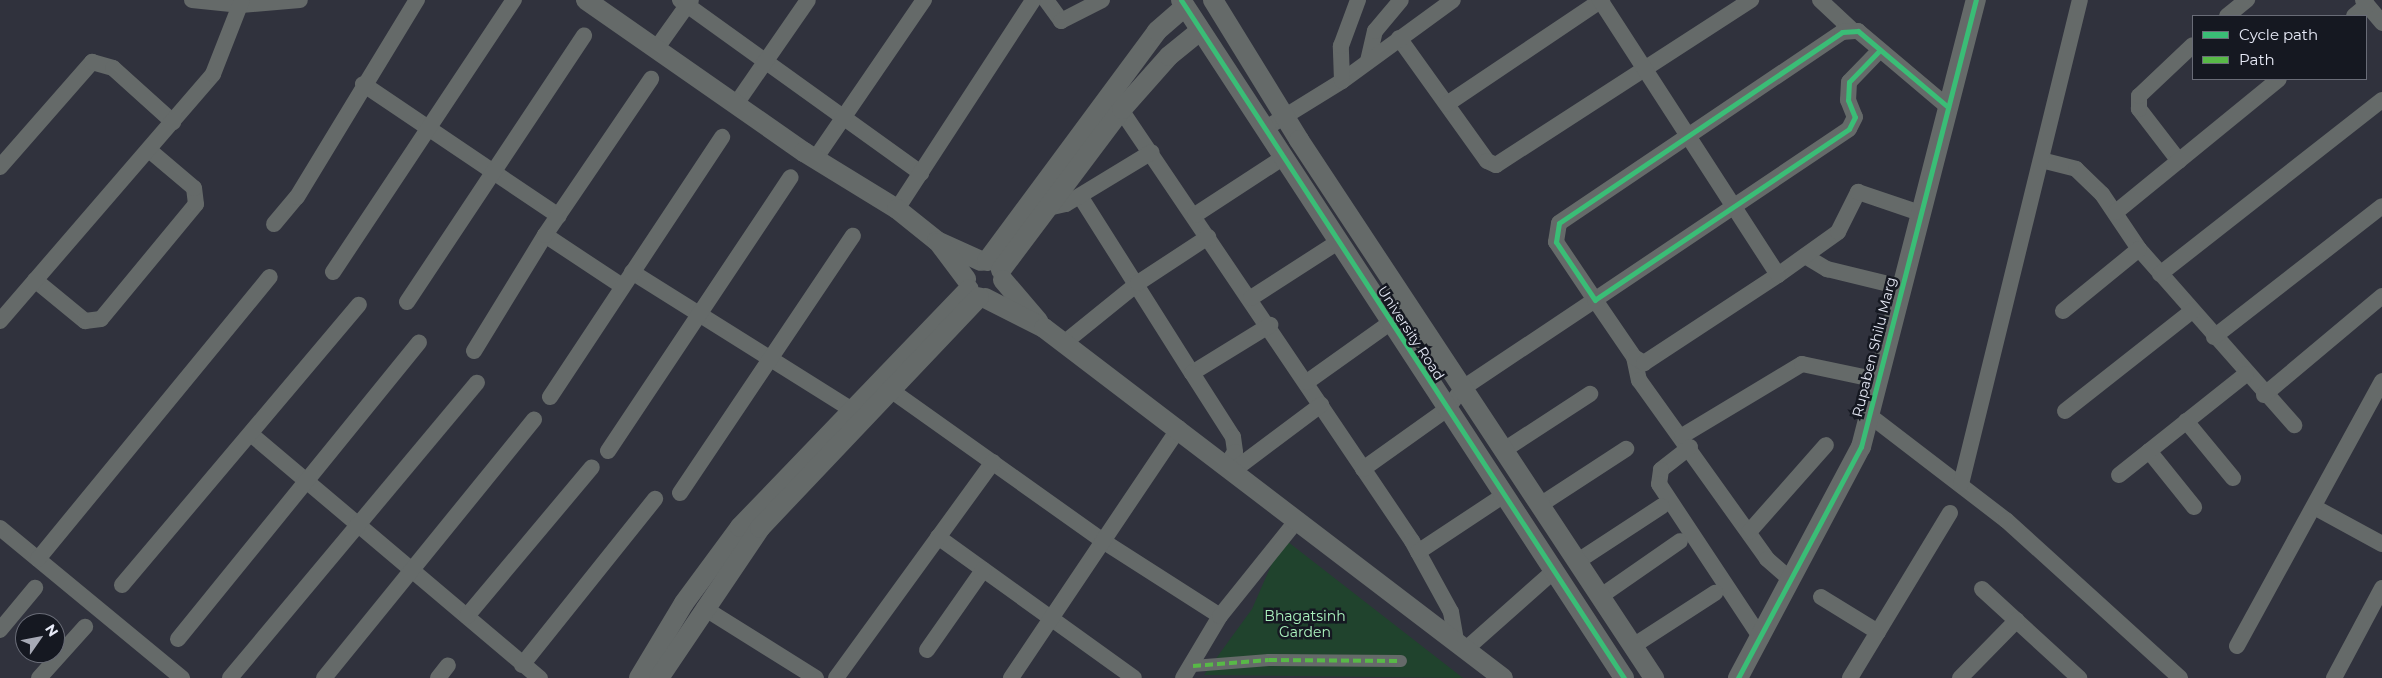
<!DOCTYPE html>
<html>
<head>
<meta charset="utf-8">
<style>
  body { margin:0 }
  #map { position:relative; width:2382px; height:678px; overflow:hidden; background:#30323d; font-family:Montserrat,sans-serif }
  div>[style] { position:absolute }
  .green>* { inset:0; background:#20432d }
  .pedestrian>* { height:12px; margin:-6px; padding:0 6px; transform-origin:6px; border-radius:6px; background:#656a69 }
  .minor>* { height:16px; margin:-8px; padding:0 8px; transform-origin:8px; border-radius:8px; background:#656a69 }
  .tertiary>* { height:20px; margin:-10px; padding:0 10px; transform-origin:10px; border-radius:10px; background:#656a69 }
  .quiet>* { height:4px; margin-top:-2px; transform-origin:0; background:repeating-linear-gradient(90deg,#58b947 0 8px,transparent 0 12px) }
  .cycleway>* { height:5px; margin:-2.5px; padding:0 2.5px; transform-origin:2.5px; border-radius:2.5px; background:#3abd76 }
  span { translate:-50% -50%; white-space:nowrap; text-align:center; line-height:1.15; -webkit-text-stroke:5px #151821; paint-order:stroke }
  .street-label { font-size:14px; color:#e7eaf7 }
  .park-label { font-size:14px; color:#acf4bf }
  .legend { position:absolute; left:2192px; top:15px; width:175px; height:65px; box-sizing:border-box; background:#151821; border:1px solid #696c77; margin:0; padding:6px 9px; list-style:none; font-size:15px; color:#e7eaf7 }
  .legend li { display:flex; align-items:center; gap:10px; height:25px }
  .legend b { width:25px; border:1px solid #696c77 }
  .north { position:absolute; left:15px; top:613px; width:50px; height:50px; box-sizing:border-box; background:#151821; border:1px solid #696c77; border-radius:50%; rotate:57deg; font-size:14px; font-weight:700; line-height:20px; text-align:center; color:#e7eaf7 }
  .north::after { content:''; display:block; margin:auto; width:18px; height:22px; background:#a7aab6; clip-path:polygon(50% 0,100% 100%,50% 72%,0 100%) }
</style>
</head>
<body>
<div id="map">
  <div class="green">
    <div style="clip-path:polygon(1283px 538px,1463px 678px,1204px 675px,1252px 609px)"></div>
  </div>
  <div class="pedestrian">
    <div style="left:1193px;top:666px;width:76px;rotate:-4.5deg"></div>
    <div style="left:1269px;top:660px;width:132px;rotate:0.4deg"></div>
  </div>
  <div class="minor">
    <div style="left:192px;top:0;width:49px;rotate:5.8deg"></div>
    <div style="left:241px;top:5px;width:59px;rotate:-4.8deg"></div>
    <div style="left:680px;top:0;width:297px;rotate:35.7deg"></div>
    <div style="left:1046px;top:0;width:26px;rotate:54deg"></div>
    <div style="left:1061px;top:21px;width:46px;rotate:-27.1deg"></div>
    <div style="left:1820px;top:0;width:42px;rotate:43.1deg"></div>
    <div style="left:2363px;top:0;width:30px;rotate:50deg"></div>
    <div style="left:2227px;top:16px;width:26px;rotate:-39deg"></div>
    <div style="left:2354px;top:16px;width:17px;rotate:-40deg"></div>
    <div style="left:1399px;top:38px;width:151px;rotate:54.4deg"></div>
    <div style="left:1487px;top:161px;width:10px;rotate:24deg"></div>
    <div style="left:1496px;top:165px;width:304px;rotate:-32.9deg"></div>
    <div style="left:656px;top:49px;width:60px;rotate:-54.5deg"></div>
    <div style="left:1879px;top:51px;width:43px;rotate:134.1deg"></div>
    <div style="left:1849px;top:82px;width:18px;rotate:93deg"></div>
    <div style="left:1848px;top:100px;width:18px;rotate:68deg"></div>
    <div style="left:1855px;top:117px;width:13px;rotate:117deg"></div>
    <div style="left:1849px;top:129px;width:306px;rotate:146.1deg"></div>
    <div style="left:1595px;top:300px;width:70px;rotate:-123.9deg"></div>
    <div style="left:1556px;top:242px;width:19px;rotate:-81deg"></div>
    <div style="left:1559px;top:223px;width:341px;rotate:-34deg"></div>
    <div style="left:1842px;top:32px;width:16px;rotate:-4deg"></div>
    <div style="left:1858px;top:31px;width:118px;rotate:40.2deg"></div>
    <div style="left:1368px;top:61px;width:31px;rotate:-77deg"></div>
    <div style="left:1375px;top:31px;width:40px;rotate:-50deg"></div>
    <div style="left:1342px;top:81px;width:137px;rotate:-36.1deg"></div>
    <div style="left:363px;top:84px;width:236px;rotate:34deg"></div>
    <div style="left:1115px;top:101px;width:531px;rotate:55.98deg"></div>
    <div style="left:1412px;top:541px;width:81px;rotate:61.2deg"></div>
    <div style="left:1451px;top:612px;width:29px;rotate:80deg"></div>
    <div style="left:736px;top:104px;width:126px;rotate:-55.3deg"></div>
    <div style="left:1447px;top:104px;width:187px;rotate:-33.9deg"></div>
    <div style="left:1266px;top:128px;width:89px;rotate:-31.7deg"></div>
    <div style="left:1342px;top:81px;width:35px;rotate:-92deg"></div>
    <div style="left:1341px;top:46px;width:49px;rotate:-69.7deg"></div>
    <div style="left:815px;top:159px;width:193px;rotate:-55.6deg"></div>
    <div style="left:2041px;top:160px;width:36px;rotate:14deg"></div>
    <div style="left:2076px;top:169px;width:36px;rotate:44deg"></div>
    <div style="left:2102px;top:194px;width:66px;rotate:56.1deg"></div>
    <div style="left:2139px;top:249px;width:235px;rotate:48.6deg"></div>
    <div style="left:2179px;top:161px;width:66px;rotate:-127.6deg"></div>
    <div style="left:2139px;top:109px;width:13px;rotate:-90deg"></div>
    <div style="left:2139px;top:96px;width:74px;rotate:-43.4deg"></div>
    <div style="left:0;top:167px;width:140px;rotate:-48.8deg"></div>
    <div style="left:92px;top:62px;width:22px;rotate:16deg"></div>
    <div style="left:113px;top:68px;width:81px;rotate:42deg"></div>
    <div style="left:1080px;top:196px;width:209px;rotate:57.7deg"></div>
    <div style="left:1192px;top:373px;width:92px;rotate:-31.6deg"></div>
    <div style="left:1048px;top:208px;width:18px;rotate:-13deg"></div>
    <div style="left:1066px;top:204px;width:100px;rotate:-31.2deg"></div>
    <div style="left:897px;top:209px;width:249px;rotate:-56.9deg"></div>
    <div style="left:2116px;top:212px;width:210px;rotate:-39.2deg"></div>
    <div style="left:1195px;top:215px;width:106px;rotate:-33.1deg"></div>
    <div style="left:274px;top:224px;width:35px;rotate:-50deg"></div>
    <div style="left:297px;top:197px;width:231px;rotate:-58.7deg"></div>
    <div style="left:545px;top:235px;width:92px;rotate:33.5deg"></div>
    <div style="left:1805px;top:256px;width:26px;rotate:31deg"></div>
    <div style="left:1827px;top:269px;width:76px;rotate:13.7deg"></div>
    <div style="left:333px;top:272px;width:327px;rotate:-56.4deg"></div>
    <div style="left:632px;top:272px;width:273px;rotate:32.1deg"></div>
    <div style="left:2160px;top:274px;width:282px;rotate:-38.1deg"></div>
    <div style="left:1778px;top:275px;width:74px;rotate:-35.6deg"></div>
    <div style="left:1838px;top:232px;width:45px;rotate:-63.4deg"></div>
    <div style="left:1858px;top:192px;width:65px;rotate:18.7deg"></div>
    <div style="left:35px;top:280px;width:65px;rotate:39.4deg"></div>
    <div style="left:85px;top:321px;width:16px;rotate:-7deg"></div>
    <div style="left:101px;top:319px;width:149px;rotate:-50.4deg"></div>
    <div style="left:196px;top:204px;width:16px;rotate:-97deg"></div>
    <div style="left:194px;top:188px;width:59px;rotate:-139.8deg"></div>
    <div style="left:1251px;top:298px;width:103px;rotate:-32.8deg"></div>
    <div style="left:407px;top:302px;width:320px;rotate:-56.4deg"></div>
    <div style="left:2063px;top:311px;width:98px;rotate:-39.2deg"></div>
    <div style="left:0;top:321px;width:326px;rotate:-49.2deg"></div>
    <div style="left:213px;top:74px;width:79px;rotate:-68.6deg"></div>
    <div style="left:2214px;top:337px;width:213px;rotate:-37.9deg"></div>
    <div style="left:1064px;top:343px;width:95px;rotate:-39deg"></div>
    <div style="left:1138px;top:283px;width:84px;rotate:-33.3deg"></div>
    <div style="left:474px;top:351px;width:136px;rotate:-58.5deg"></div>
    <div style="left:545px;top:235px;width:189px;rotate:-55.8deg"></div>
    <div style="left:1634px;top:357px;width:24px;rotate:78deg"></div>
    <div style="left:1639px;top:380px;width:220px;rotate:54.4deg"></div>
    <div style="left:1767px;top:559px;width:30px;rotate:41deg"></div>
    <div style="left:1192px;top:373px;width:76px;rotate:57.4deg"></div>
    <div style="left:1233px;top:437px;width:15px;rotate:82deg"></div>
    <div style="left:1235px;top:452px;width:14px;rotate:124deg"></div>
    <div style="left:1307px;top:382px;width:103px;rotate:-35.5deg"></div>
    <div style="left:892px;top:391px;width:262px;rotate:35.4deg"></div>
    <div style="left:1106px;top:543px;width:135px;rotate:32.6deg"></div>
    <div style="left:1220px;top:616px;width:72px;rotate:120.8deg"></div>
    <div style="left:2264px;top:395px;width:154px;rotate:-40deg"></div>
    <div style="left:550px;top:397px;width:312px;rotate:-56.5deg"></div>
    <div style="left:2065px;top:411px;width:162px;rotate:-38.2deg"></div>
    <div style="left:1869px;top:415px;width:173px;rotate:37.5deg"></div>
    <div style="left:2006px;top:520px;width:235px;rotate:42.2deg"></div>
    <div style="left:2186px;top:421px;width:74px;rotate:50.5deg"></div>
    <div style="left:252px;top:435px;width:377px;rotate:40.2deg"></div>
    <div style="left:1682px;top:436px;width:140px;rotate:-31deg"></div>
    <div style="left:1802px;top:364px;width:78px;rotate:11.9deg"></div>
    <div style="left:1690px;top:447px;width:37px;rotate:142deg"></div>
    <div style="left:1661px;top:470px;width:14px;rotate:98deg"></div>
    <div style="left:1659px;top:484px;width:185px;rotate:56.5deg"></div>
    <div style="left:1504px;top:450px;width:103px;rotate:-33.1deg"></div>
    <div style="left:608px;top:451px;width:329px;rotate:-56.3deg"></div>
    <div style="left:2149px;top:451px;width:72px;rotate:51.2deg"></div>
    <div style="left:1363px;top:469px;width:103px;rotate:-35.5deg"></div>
    <div style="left:1447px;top:409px;width:26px;rotate:-53deg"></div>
    <div style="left:1463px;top:388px;width:159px;rotate:-33.7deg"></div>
    <div style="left:1595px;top:300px;width:69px;rotate:55.6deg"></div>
    <div style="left:1634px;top:357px;width:12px;rotate:31deg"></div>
    <div style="left:1644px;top:363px;width:160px;rotate:-33.3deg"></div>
    <div style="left:1778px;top:275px;width:328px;rotate:-122.9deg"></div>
    <div style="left:1234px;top:470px;width:109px;rotate:-36.8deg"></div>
    <div style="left:2119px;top:475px;width:162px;rotate:-38.5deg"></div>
    <div style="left:1961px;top:484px;width:498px;rotate:-76.2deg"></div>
    <div style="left:680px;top:493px;width:310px;rotate:-56.1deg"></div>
    <div style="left:1540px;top:505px;width:103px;rotate:-33.1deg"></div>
    <div style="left:2316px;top:508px;width:75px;rotate:28.6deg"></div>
    <div style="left:0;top:528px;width:236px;rotate:39.5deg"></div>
    <div style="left:1749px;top:532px;width:116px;rotate:-48.5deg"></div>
    <div style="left:938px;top:537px;width:241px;rotate:35.7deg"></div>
    <div style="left:1418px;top:552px;width:103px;rotate:-33.5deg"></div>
    <div style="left:38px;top:559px;width:365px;rotate:-50.6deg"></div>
    <div style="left:1578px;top:561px;width:100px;rotate:-33.2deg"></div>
    <div style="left:122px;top:585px;width:367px;rotate:-49.8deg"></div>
    <div style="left:1982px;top:589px;width:132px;rotate:42.5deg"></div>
    <div style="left:1601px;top:596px;width:96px;rotate:-34.8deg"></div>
    <div style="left:1821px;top:597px;width:67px;rotate:31.6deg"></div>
    <div style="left:704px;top:608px;width:132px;rotate:32deg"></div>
    <div style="left:467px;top:616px;width:194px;rotate:-50deg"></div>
    <div style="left:1220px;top:616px;width:124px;rotate:-51.2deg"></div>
    <div style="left:0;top:630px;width:55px;rotate:-50.2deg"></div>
    <div style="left:178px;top:639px;width:382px;rotate:-50.9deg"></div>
    <div style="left:1633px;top:646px;width:98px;rotate:-32.9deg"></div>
    <div style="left:2237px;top:646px;width:302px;rotate:-61.3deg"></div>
    <div style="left:1466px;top:649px;width:119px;rotate:-41.6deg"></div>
    <div style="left:927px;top:650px;width:98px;rotate:-55deg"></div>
    <div style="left:522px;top:665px;width:213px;rotate:-51.3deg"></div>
    <div style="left:39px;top:678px;width:69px;rotate:-48deg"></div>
    <div style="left:230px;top:678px;width:385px;rotate:-50.1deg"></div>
    <div style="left:324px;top:678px;width:333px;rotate:-50.9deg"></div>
    <div style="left:438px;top:678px;width:16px;rotate:-52deg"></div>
    <div style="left:836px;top:678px;width:267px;rotate:-54deg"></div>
    <div style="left:1011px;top:678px;width:301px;rotate:-56.1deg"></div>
    <div style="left:1850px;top:678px;width:193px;rotate:-58.8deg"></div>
    <div style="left:1960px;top:678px;width:81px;rotate:-45.5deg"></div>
    <div style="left:2334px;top:678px;width:102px;rotate:-61.9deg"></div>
  </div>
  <div class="tertiary">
    <div style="left:586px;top:0;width:266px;rotate:34.9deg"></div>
    <div style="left:804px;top:152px;width:109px;rotate:31.5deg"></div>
    <div style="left:897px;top:209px;width:51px;rotate:38.7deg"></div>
    <div style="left:937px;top:241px;width:48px;rotate:24.4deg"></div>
    <div style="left:1181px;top:0;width:810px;rotate:56.84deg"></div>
    <div style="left:1213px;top:0;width:164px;rotate:58.4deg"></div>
    <div style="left:1299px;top:140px;width:645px;rotate:56.58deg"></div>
    <div style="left:939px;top:243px;width:45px;rotate:53.1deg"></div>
    <div style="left:987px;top:261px;width:286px;rotate:-53.5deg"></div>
    <div style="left:1157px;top:31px;width:37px;rotate:-41deg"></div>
    <div style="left:1001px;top:270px;width:201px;rotate:-53.1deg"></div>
    <div style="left:1122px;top:109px;width:71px;rotate:-48.4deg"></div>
    <div style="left:1169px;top:56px;width:40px;rotate:-39deg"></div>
    <div style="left:1003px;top:280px;width:54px;rotate:49.5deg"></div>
    <div style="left:985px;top:298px;width:66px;rotate:27deg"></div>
    <div style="left:1044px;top:328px;width:577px;rotate:37.33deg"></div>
    <div style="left:639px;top:678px;width:87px;rotate:-59deg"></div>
    <div style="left:684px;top:603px;width:94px;rotate:-53.6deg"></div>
    <div style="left:740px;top:527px;width:330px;rotate:-46.1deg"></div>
    <div style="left:659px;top:678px;width:181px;rotate:-56deg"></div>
    <div style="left:760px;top:528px;width:318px;rotate:-46.5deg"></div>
    <div style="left:1738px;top:678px;width:262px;rotate:-62deg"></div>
    <div style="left:1861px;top:447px;width:462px;rotate:-75.6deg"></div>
  </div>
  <div class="quiet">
    <div style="left:1193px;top:666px;width:76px;rotate:-4.5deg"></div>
    <div style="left:1269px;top:660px;width:132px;rotate:0.4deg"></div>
  </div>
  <div class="cycleway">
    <div style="left:1181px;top:0;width:810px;rotate:56.84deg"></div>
    <div style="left:1879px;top:51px;width:43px;rotate:134.1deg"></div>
    <div style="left:1849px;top:82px;width:18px;rotate:93deg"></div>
    <div style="left:1848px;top:100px;width:18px;rotate:68deg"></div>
    <div style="left:1855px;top:117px;width:13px;rotate:117deg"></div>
    <div style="left:1849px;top:129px;width:306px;rotate:146.1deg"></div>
    <div style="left:1595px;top:300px;width:70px;rotate:-123.9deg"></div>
    <div style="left:1556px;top:242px;width:19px;rotate:-81deg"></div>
    <div style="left:1559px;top:223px;width:341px;rotate:-34deg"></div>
    <div style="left:1842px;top:32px;width:16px;rotate:-4deg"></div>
    <div style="left:1858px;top:31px;width:118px;rotate:40.2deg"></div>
    <div style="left:1738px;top:678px;width:262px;rotate:-62deg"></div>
    <div style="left:1861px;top:447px;width:462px;rotate:-75.6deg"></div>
  </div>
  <div class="street-label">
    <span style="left:1411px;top:333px;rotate:57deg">University Road</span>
    <span style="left:1874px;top:347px;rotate:-76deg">Rupaben Shilu Marg</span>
  </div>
  <div class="park-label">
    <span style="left:1305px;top:624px">Bhagatsinh<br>Garden</span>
  </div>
  <ul class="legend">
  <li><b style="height:6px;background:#3abd76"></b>Cycle path</li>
  <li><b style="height:6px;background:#58b947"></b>Path</li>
  </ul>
  <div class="north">N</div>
</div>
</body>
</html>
